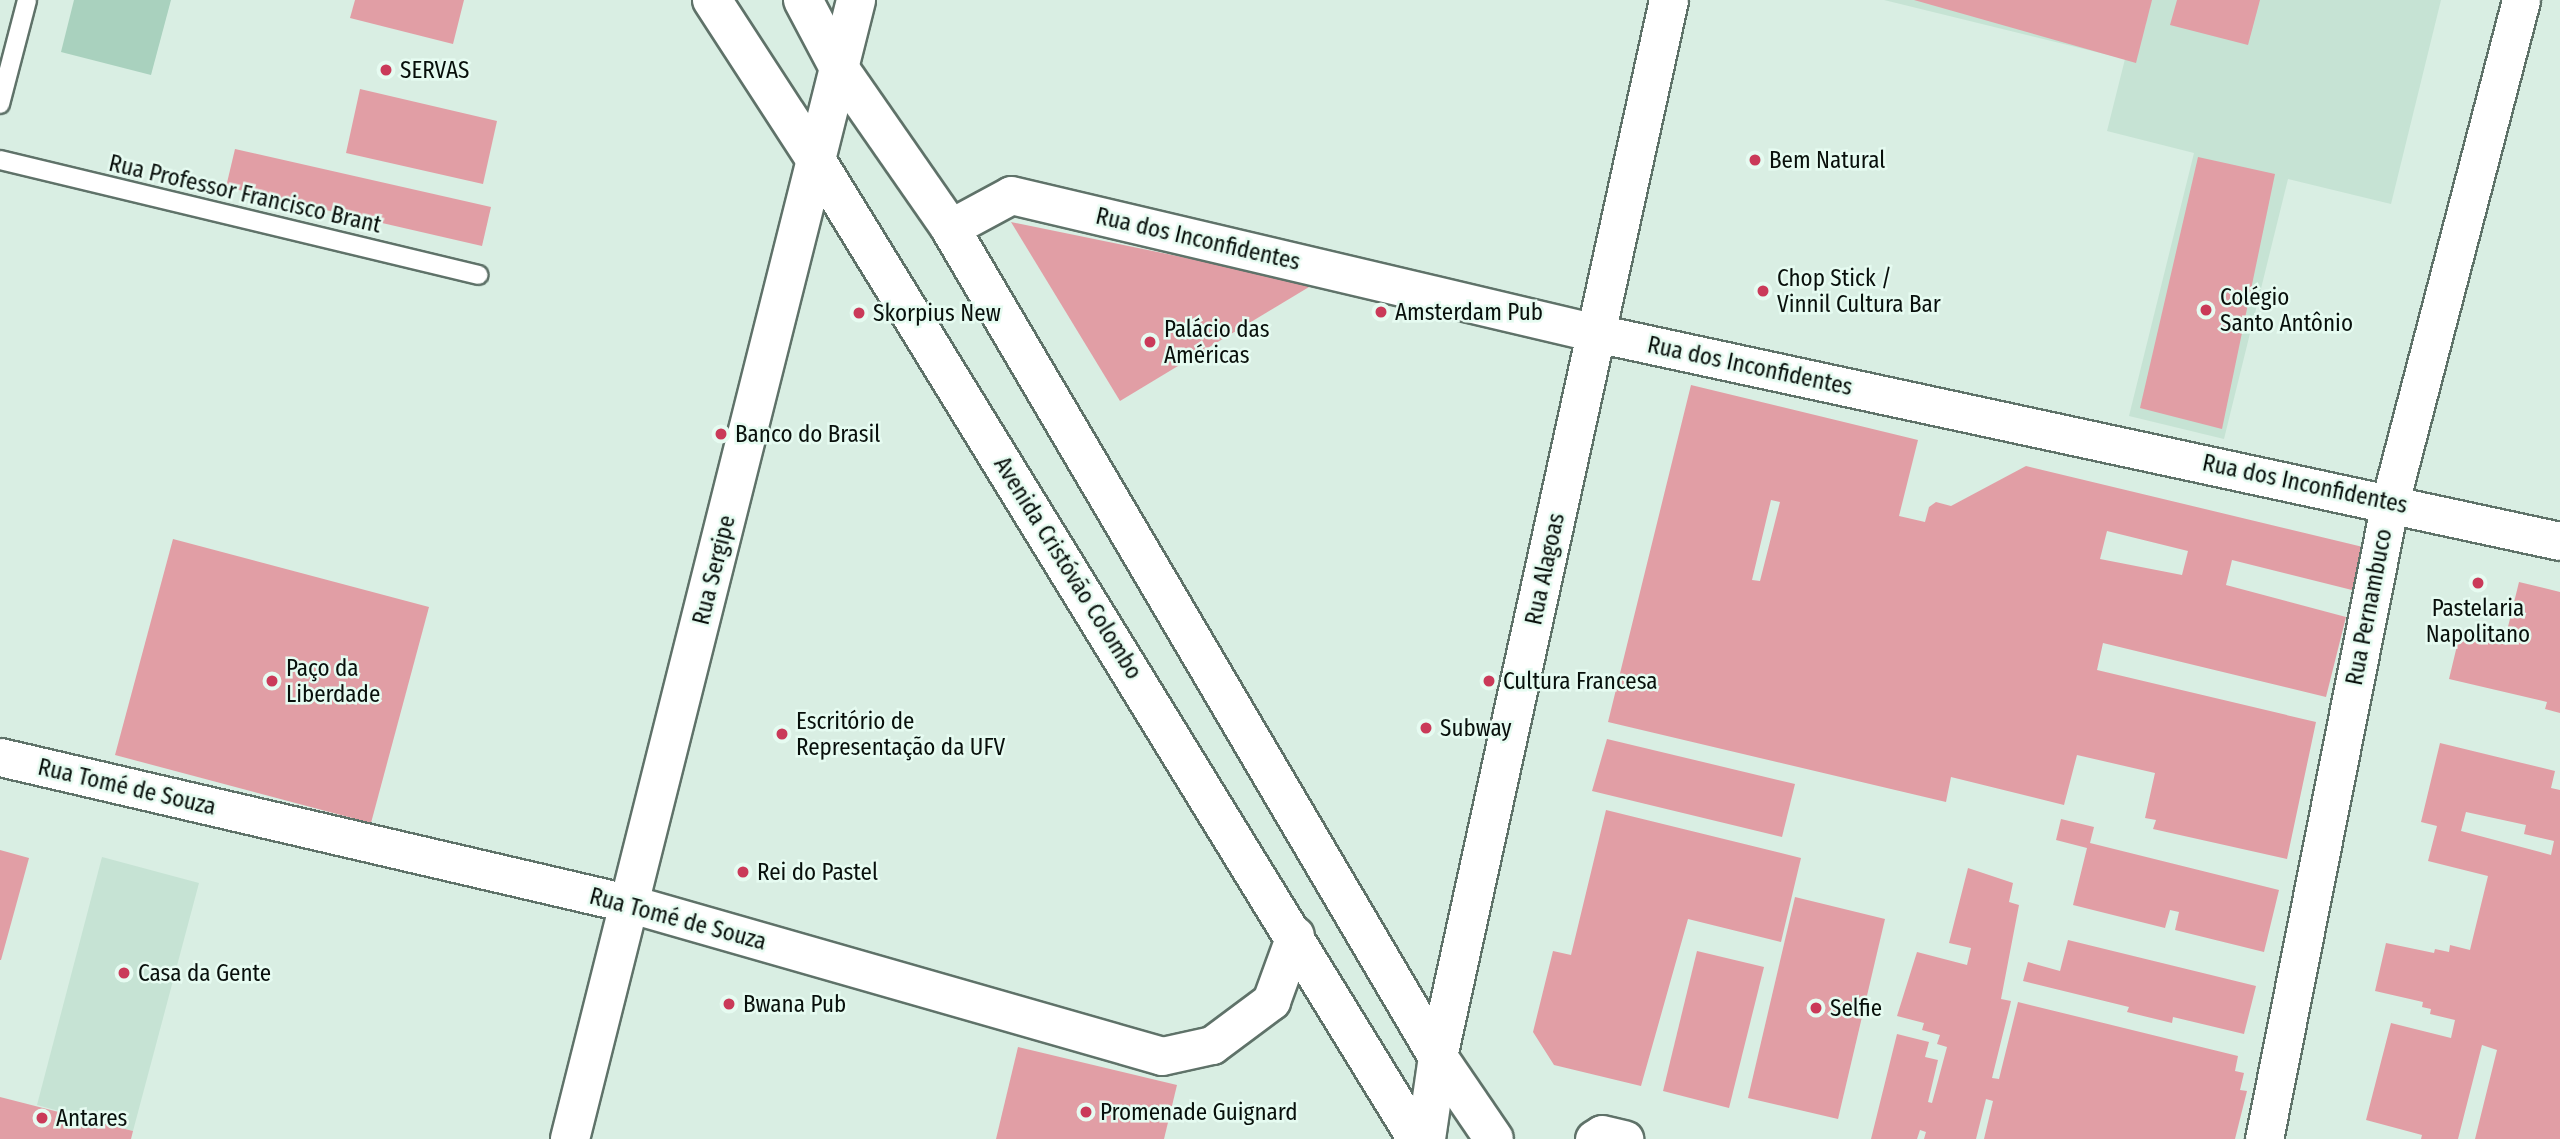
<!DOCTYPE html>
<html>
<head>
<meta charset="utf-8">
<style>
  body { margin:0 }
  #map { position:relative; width:2560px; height:1139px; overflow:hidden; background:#d9eee3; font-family:"Fira Sans Condensed",sans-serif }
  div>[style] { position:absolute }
  .built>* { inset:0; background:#c6e3d4 }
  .green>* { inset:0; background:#a9d1be }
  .building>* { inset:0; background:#e19ea5 }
  .roads { filter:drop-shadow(2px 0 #5f7269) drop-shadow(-2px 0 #5f7269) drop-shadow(0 2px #5f7269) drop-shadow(0 -2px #5f7269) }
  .service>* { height:18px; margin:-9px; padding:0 9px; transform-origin:9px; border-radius:9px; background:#fff }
  .minor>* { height:37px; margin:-18.5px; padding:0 18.5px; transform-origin:18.5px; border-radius:18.5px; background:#fff }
  .tertiary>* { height:38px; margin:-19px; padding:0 19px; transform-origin:19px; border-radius:19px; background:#fff }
  .secondary>* { height:38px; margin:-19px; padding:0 19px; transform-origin:19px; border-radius:19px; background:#fff }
  .dots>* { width:19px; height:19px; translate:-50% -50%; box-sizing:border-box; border:4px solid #e6fbf1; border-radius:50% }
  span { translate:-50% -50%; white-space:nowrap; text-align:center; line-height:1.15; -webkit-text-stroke:5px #e6fbf1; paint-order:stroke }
  .poi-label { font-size:23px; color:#080f0b }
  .left { translate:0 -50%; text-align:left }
  .street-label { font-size:23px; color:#080f0b }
</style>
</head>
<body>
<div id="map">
  <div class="built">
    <div style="clip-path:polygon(1884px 0,2441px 0,2391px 204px,2288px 179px,2224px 439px,2129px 416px,2194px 153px,2107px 131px,2125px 59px)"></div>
    <div style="clip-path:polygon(102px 857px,199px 883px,133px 1131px,37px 1105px)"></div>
  </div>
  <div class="green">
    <div style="clip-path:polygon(74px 0,171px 0,151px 75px,61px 52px)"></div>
  </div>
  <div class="building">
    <div style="clip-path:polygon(355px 0,464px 0,453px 44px,350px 18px)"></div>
    <div style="clip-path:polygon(1914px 0,2152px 0,2136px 63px)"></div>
    <div style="clip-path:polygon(2177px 0,2260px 0,2248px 45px,2170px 25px)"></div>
    <div style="clip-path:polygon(360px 89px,497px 121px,483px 184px,346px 153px)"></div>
    <div style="clip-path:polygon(235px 149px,491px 207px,482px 246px,226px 187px)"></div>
    <div style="clip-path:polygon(2198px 157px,2275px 174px,2222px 429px,2140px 408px)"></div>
    <div style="clip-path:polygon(1011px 222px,1314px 284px,1120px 401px)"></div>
    <div style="clip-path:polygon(evenodd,1691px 385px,1918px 440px,1899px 516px,1925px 522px,1929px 507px,1936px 502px,1951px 506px,2026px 466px,2363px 547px,2352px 590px,2232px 560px,2226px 585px,2346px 617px,2326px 697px,2103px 643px,2097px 670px,2316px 722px,2287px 859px,2153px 829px,2156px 820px,2145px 818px,2155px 773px,2077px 755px,2064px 805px,1951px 777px,1946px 802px,1608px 722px,1691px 385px,1771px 500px,1780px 502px,1760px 581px,1752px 580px,1771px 500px,1691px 385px,2107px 531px,2188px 551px,2182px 575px,2100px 559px,2107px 531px)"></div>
    <div style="clip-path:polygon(173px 539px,429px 607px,371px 823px,115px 755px)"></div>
    <div style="clip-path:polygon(2519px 582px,2560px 592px,2560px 713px,2545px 709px,2547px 702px,2449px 679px,2461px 629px,2505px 639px)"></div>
    <div style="clip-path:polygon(1607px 739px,1795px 784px,1782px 837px,1592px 791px)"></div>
    <div style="clip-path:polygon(evenodd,2440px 743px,2555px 771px,2551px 788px,2560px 790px,2560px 1139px,2475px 1139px,2497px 1050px,2482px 1045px,2458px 1139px,2421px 1139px,2422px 1135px,2366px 1120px,2391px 1023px,2451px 1038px,2455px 1020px,2430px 1014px,2431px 1009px,2422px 1007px,2423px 1002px,2375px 991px,2386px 943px,2434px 953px,2435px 949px,2449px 952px,2450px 945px,2470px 950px,2488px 876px,2428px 861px,2437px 826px,2421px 822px,2440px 743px,2466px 812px,2526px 825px,2524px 834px,2554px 841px,2551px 855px,2461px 831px,2466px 812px)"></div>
    <div style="clip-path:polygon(1606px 810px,1801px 858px,1781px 942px,1688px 919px,1641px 1086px,1554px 1065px,1533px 1032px,1553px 951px,1571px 955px)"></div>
    <div style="clip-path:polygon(2061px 819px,2094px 827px,2090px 843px,2279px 890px,2264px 952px,2175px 930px,2179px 912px,2170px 910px,2165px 928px,2073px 905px,2087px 848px,2056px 840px)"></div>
    <div style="clip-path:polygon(0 850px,29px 858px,1px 960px,0 960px)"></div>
    <div style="clip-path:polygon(1968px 868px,2013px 883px,2009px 902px,2019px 905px,2001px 999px,2011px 1001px,1992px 1078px,1999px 1079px,2018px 1002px,2238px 1056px,2235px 1071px,2244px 1073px,2240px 1090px,2247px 1091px,2235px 1139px,1984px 1139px,1993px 1101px,1986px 1099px,1976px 1139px,1924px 1139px,1926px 1132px,1920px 1130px,1917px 1139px,1871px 1139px,1897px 1034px,1929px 1042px,1925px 1057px,1938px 1060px,1928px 1102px,1932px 1103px,1947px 1047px,1937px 1044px,1940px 1035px,1922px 1030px,1924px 1023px,1897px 1016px,1917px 952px,1967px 965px,1971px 948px,1949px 943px)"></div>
    <div style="clip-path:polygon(1795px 897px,1885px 919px,1838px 1119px,1748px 1098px)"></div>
    <div style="clip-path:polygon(2068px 940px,2256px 986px,2244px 1034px,2173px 1017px,2172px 1023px,2127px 1012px,2129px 1007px,2023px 981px,2028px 962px,2060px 971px)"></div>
    <div style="clip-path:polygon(1697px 951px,1764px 967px,1729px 1108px,1663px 1091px)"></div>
    <div style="clip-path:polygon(1018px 1047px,1177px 1085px,1164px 1139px,996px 1139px)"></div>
    <div style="clip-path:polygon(0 1097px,133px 1131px,131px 1139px,0 1139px)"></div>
  </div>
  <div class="roads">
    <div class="service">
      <div style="left:0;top:104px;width:107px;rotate:-75.4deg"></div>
      <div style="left:0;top:160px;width:492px;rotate:13.5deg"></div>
    </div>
    <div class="minor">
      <div style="left:950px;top:228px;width:69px;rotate:-28.4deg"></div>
      <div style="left:1011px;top:195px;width:601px;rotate:13.27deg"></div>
      <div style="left:1596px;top:333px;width:986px;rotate:12.18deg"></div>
      <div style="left:0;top:757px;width:648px;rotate:13.11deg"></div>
      <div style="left:631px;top:904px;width:552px;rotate:15.97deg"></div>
      <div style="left:1162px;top:1056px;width:51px;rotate:-12.4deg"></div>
      <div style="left:1212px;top:1045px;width:74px;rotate:-36.7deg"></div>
      <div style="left:1271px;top:1001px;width:70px;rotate:-70deg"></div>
      <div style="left:1594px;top:1139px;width:9px;rotate:-32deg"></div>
      <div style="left:1602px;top:1134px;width:23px;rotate:13deg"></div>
      <div style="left:2264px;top:1139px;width:649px;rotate:-78.81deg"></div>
      <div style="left:2390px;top:502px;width:519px;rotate:-75.37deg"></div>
    </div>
    <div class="tertiary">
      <div style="left:570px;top:1139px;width:1174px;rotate:-75.9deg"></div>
      <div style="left:1426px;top:1139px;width:83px;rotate:-81.7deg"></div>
      <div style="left:1438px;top:1057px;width:1082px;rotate:-77.67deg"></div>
    </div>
    <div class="secondary">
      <div style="left:712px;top:0;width:191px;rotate:57deg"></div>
      <div style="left:816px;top:160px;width:1149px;rotate:58.45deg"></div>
      <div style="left:803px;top:0;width:77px;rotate:62.1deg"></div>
      <div style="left:839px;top:68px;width:195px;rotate:55.2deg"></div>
      <div style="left:950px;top:228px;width:962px;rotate:59.52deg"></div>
      <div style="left:1438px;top:1057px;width:99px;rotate:55.7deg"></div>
    </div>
  </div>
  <div class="dots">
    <div style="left:386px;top:70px;background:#ca3a59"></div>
    <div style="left:1755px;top:160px;background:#ca3a59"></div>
    <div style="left:1763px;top:291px;background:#ca3a59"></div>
    <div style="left:2206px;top:310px;background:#ca3a59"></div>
    <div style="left:1381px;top:312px;background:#ca3a59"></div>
    <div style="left:859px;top:313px;background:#ca3a59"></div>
    <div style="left:1150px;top:342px;background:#ca3a59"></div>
    <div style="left:721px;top:434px;background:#ca3a59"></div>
    <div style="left:2478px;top:583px;background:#ca3a59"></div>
    <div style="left:272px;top:681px;background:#ca3a59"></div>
    <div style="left:1489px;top:681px;background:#ca3a59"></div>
    <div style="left:1426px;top:728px;background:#ca3a59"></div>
    <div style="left:782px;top:734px;background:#ca3a59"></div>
    <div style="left:743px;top:872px;background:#ca3a59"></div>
    <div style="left:124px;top:973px;background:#ca3a59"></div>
    <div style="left:729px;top:1004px;background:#ca3a59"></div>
    <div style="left:1816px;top:1008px;background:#ca3a59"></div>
    <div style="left:1086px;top:1112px;background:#ca3a59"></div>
    <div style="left:42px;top:1118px;background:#ca3a59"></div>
  </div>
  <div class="poi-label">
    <span class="left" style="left:400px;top:70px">SERVAS</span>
    <span class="left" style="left:1769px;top:160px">Bem Natural</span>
    <span class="left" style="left:1777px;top:291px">Chop Stick /<br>Vinnil Cultura Bar</span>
    <span class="left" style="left:2220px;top:310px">Colégio<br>Santo Antônio</span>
    <span class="left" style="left:1395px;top:312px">Amsterdam Pub</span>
    <span class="left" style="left:873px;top:313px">Skorpius New</span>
    <span class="left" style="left:1164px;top:342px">Palácio das<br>Américas</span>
    <span class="left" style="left:735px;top:434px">Banco do Brasil</span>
    <span style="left:2478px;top:621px">Pastelaria<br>Napolitano</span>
    <span class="left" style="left:286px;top:681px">Paço da<br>Liberdade</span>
    <span class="left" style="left:1503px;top:681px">Cultura Francesa</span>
    <span class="left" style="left:796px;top:734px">Escritório de<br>Representação da UFV</span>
    <span class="left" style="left:1440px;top:728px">Subway</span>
    <span class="left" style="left:757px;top:872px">Rei do Pastel</span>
    <span class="left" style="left:138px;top:973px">Casa da Gente</span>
    <span class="left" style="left:743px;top:1004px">Bwana Pub</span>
    <span class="left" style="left:1830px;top:1008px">Selfie</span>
    <span class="left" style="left:1100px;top:1112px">Promenade Guignard</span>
    <span class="left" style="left:56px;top:1118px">Antares</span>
  </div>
  <div class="street-label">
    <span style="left:245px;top:194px;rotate:13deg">Rua Professor Francisco Brant</span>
    <span style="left:1198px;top:239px;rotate:13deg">Rua dos Inconfidentes</span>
    <span style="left:1750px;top:366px;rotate:12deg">Rua dos Inconfidentes</span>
    <span style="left:2305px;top:484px;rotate:12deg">Rua dos Inconfidentes</span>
    <span style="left:1068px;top:568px;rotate:58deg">Avenida Cristóvão Colombo</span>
    <span style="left:1545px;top:569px;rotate:-78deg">Rua Alagoas</span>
    <span style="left:714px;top:570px;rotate:-76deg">Rua Sergipe</span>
    <span style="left:2369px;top:607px;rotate:-79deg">Rua Pernambuco</span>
    <span style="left:127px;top:787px;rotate:13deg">Rua Tomé de Souza</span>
    <span style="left:678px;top:919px;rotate:15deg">Rua Tomé de Souza</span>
  </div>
</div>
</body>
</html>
